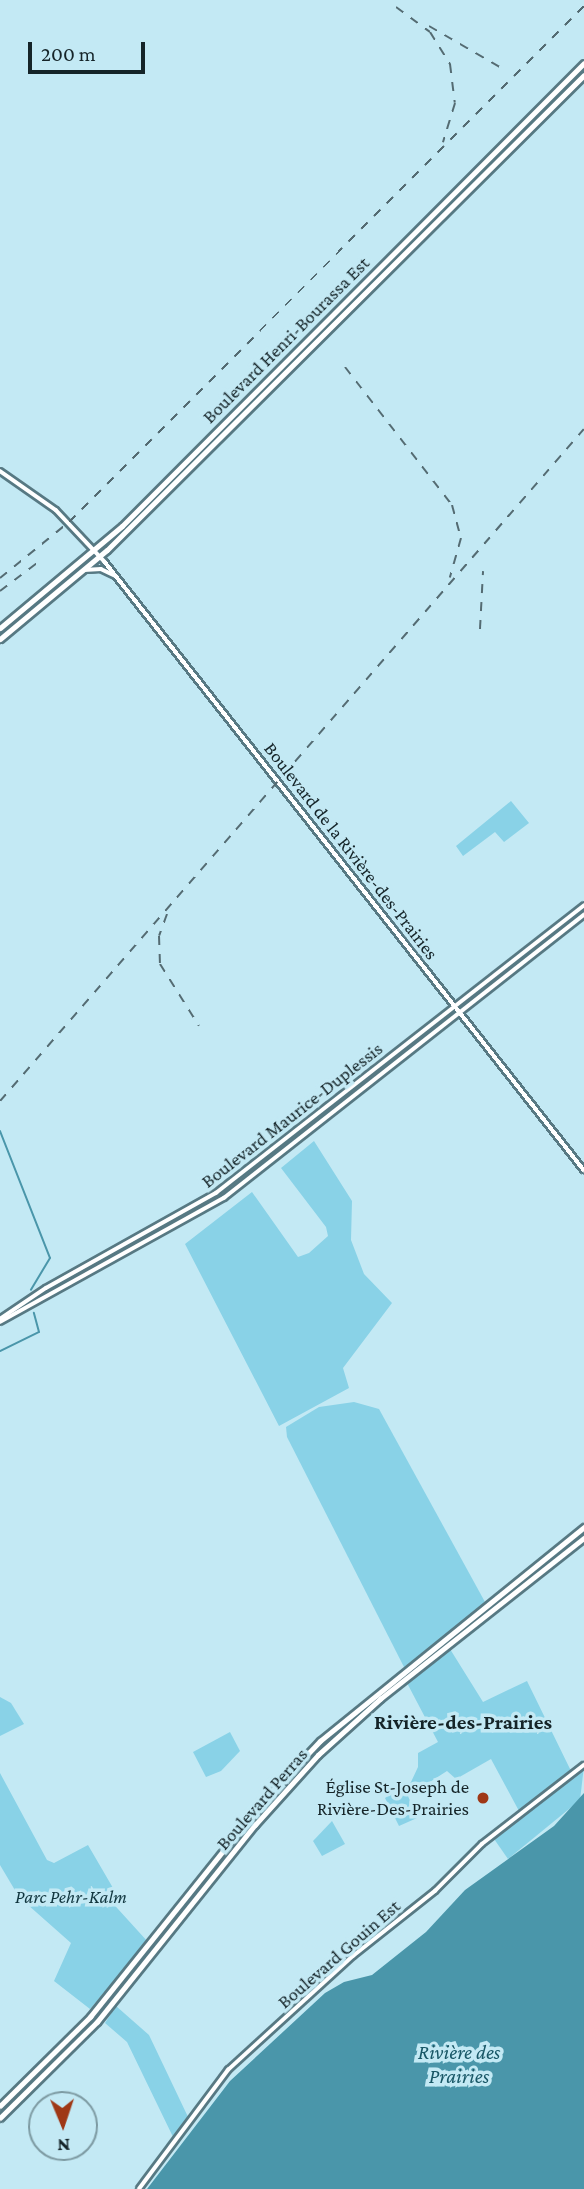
<!DOCTYPE html>
<html>
<head>
<meta charset="utf-8">
<style>
  body { margin:0 }
  #map { position:relative; width:584px; height:2189px; overflow:hidden; background:#c3e9f4; font-family:"Crimson Pro",serif }
  div>[style] { position:absolute }
  .green>* { inset:0; background:#89d2e7 }
  .water>* { inset:0; background:#4a96aa }
  .stream>* { height:2px; margin:-1px; padding:0 1px; transform-origin:1px; border-radius:1px; background:#4a96aa }
  .roads { filter:drop-shadow(2px 0 #577983) drop-shadow(-2px 0 #577983) drop-shadow(0 2px #577983) drop-shadow(0 -2px #577983) }
  .tertiary>* { height:3.5px; margin:-1.75px; padding:0 1.75px; transform-origin:1.75px; border-radius:1.75px; background:#fff }
  .secondary>* { height:4.5px; margin:-2.25px; padding:0 2.25px; transform-origin:2.25px; border-radius:2.25px; background:#fff }
  .primary>* { height:5px; margin:-2.5px; padding:0 2.5px; transform-origin:2.5px; border-radius:2.5px; background:#fff }
  .rail>* { height:2px; margin-top:-1px; transform-origin:0; background:repeating-linear-gradient(90deg,#546b72 0 9px,transparent 0 18px) }
  .dots>* { width:19px; height:19px; translate:-50% -50%; box-sizing:border-box; border:4px solid #c3e9f4; border-radius:50% }
  span { translate:-50% -50%; white-space:nowrap; text-align:center; line-height:1.15; -webkit-text-stroke:7px #c3e9f4; paint-order:stroke }
  .street-label { font-size:19px; color:#152428 }
  .poi-label { font-size:19px; color:#152428 }
  .right { translate:-100% -50%; text-align:right }
  .park-label { font-size:19px; color:#11363f; font-style:italic }
  .neighbourhood-label { font-size:21px; color:#152428; font-weight:700 }
  .water-label { font-size:21px; color:#185766; font-style:italic }
  .north { position:absolute; left:28px; top:2091px; width:70px; height:70px; box-sizing:border-box; background:#c3e9f4; border:2px solid #7d9aa2; border-radius:50%; rotate:178deg; font-size:19px; font-weight:700; line-height:28px; text-align:center; color:#152428 }
  .north::after { content:''; display:block; margin:auto; width:24px; height:32px; background:#9f3816; clip-path:polygon(50% 0,100% 100%,50% 72%,0 100%) }
  .scale { position:absolute; left:28px; top:42px; width:117px; height:32px; box-sizing:border-box; border:4px solid #152428; border-top:0; padding-left:9px; font-size:21px; line-height:24px; white-space:nowrap; color:#152428; -webkit-text-stroke:5px #c3e9f4; paint-order:stroke }
</style>
</head>
<body>
<div id="map">
  <div class="green">
    <div style="clip-path:polygon(511px 801px,529px 823px,504px 842px,495px 832px,463px 856px,456px 846px)"></div>
    <div style="clip-path:polygon(314px 1141px,352px 1201px,351px 1240px,364px 1274px,392px 1303px,343px 1368px,349px 1388px,279px 1426px,185px 1244px,252px 1192px,298px 1257px,309px 1253px,328px 1236px,326px 1227px,281px 1168px)"></div>
    <div style="clip-path:polygon(354px 1402px,379px 1409px,485px 1602px,405px 1669px,287px 1437px,286px 1427px,319px 1407px)"></div>
    <div style="clip-path:polygon(450px 1649px,483px 1702px,527px 1681px,571px 1771px,519px 1811px,491px 1759px,456px 1779px,447px 1771px,408px 1796px,417px 1818px,399px 1826px,385px 1798px,411px 1782px,418px 1767px,418px 1753px,438px 1742px,407px 1683px)"></div>
    <div style="clip-path:polygon(0 1697px,11px 1703px,24px 1724px,0 1736px)"></div>
    <div style="clip-path:polygon(230px 1732px,240px 1751px,221px 1771px,206px 1777px,193px 1752px)"></div>
    <div style="clip-path:polygon(584px 1766px,580px 1800px,508px 1859px,492px 1836px)"></div>
    <div style="clip-path:polygon(0 1773px,47px 1860px,54px 1863px,88px 1845px,113px 1888px,108px 1898px,148px 1942px,90px 2009px,54px 1981px,71px 1943px,19px 1897px,0 1865px)"></div>
    <div style="clip-path:polygon(332px 1821px,345px 1844px,322px 1856px,313px 1841px)"></div>
    <div style="clip-path:polygon(116px 2006px,149px 2035px,189px 2119px,175px 2141px,127px 2042px,105px 2023px)"></div>
  </div>
  <div class="water">
    <div style="clip-path:polygon(584px 1793px,584px 2189px,147px 2189px,230px 2081px,325px 1993px,344px 1982px,372px 1975px,426px 1932px,465px 1890px,554px 1826px)"></div>
  </div>
  <div class="stream">
    <div style="left:0;top:1131px;width:136px;rotate:68.5deg"></div>
    <div style="left:50px;top:1258px;width:37px;rotate:121deg"></div>
    <div style="left:0;top:1351px;width:43px;rotate:-26deg"></div>
    <div style="left:39px;top:1332px;width:20px;rotate:-105deg"></div>
  </div>
  <div class="roads">
    <div class="tertiary">
      <div style="left:0;top:471px;width:68px;rotate:34.9deg"></div>
      <div style="left:56px;top:510px;width:71px;rotate:46.7deg"></div>
      <div style="left:105px;top:562px;width:774px;rotate:51.77deg"></div>
      <div style="left:84px;top:570px;width:17px;rotate:-3deg"></div>
      <div style="left:101px;top:569px;width:14px;rotate:25deg"></div>
      <div style="left:0;top:1319px;width:55px;rotate:-34deg"></div>
      <div style="left:46px;top:1288px;width:195px;rotate:-29.2deg"></div>
      <div style="left:216px;top:1193px;width:467px;rotate:-38deg"></div>
      <div style="left:0;top:1322px;width:256px;rotate:-29deg"></div>
      <div style="left:224px;top:1198px;width:458px;rotate:-38.2deg"></div>
      <div style="left:139px;top:2189px;width:149px;rotate:-53.2deg"></div>
      <div style="left:228px;top:2070px;width:169px;rotate:-42.4deg"></div>
      <div style="left:353px;top:1956px;width:105px;rotate:-38.4deg"></div>
      <div style="left:435px;top:1891px;width:66px;rotate:-45deg"></div>
      <div style="left:482px;top:1844px;width:129px;rotate:-37.8deg"></div>
    </div>
    <div class="secondary">
      <div style="left:0;top:2106px;width:127px;rotate:-44.7deg"></div>
      <div style="left:90px;top:2017px;width:278px;rotate:-51.3deg"></div>
      <div style="left:264px;top:1800px;width:81px;rotate:-46.5deg"></div>
      <div style="left:320px;top:1741px;width:340px;rotate:-39deg"></div>
      <div style="left:0;top:2118px;width:136px;rotate:-44.7deg"></div>
      <div style="left:97px;top:2022px;width:253px;rotate:-51.3deg"></div>
      <div style="left:255px;top:1825px;width:94px;rotate:-48deg"></div>
      <div style="left:318px;top:1755px;width:84px;rotate:-42.1deg"></div>
      <div style="left:380px;top:1699px;width:260px;rotate:-38.3deg"></div>
    </div>
    <div class="primary">
      <div style="left:0;top:628px;width:159px;rotate:-39.9deg"></div>
      <div style="left:122px;top:526px;width:654px;rotate:-45.06deg"></div>
      <div style="left:0;top:639px;width:139px;rotate:-39.8deg"></div>
      <div style="left:107px;top:550px;width:673px;rotate:-44.88deg"></div>
    </div>
  </div>
  <div class="rail">
    <div style="left:396px;top:7px;width:42px;rotate:36.3deg"></div>
    <div style="left:430px;top:32px;width:38px;rotate:58deg"></div>
    <div style="left:450px;top:64px;width:39px;rotate:83deg"></div>
    <div style="left:455px;top:103px;width:41px;rotate:107.1deg"></div>
    <div style="left:429px;top:26px;width:88px;rotate:30.1deg"></div>
    <div style="left:345px;top:367px;width:175px;rotate:52.2deg"></div>
    <div style="left:452px;top:505px;width:34px;rotate:75deg"></div>
    <div style="left:461px;top:538px;width:41px;rotate:105.8deg"></div>
    <div style="left:0;top:578px;width:89px;rotate:-39.1deg"></div>
    <div style="left:69px;top:522px;width:729px;rotate:-45.06deg"></div>
    <div style="left:0;top:591px;width:46px;rotate:-37.1deg"></div>
    <div style="left:480px;top:629px;width:58px;rotate:-87deg"></div>
    <div style="left:167px;top:914px;width:23px;rotate:110deg"></div>
    <div style="left:159px;top:936px;width:28px;rotate:88deg"></div>
    <div style="left:160px;top:964px;width:73px;rotate:57.8deg"></div>
    <div style="left:0;top:1101px;width:890px;rotate:-49.01deg"></div>
  </div>
  <div class="dots">
    <div style="left:483px;top:1798px;background:#9f3816"></div>
  </div>
  <div class="street-label">
    <span style="left:286px;top:340px;rotate:-45deg">Boulevard Henri-Bourassa Est</span>
    <span style="left:351px;top:851px;rotate:52deg">Boulevard de la Rivière-des-Prairies</span>
    <span style="left:292px;top:1115px;rotate:-38deg">Boulevard Maurice-Duplessis</span>
    <span style="left:262px;top:1799px;rotate:-49deg">Boulevard Perras</span>
    <span style="left:339px;top:1954px;rotate:-41deg">Boulevard Gouin Est</span>
  </div>
  <div class="poi-label">
    <span class="right" style="left:469px;top:1798px">Église St-Joseph de<br>Rivière-Des-Prairies</span>
  </div>
  <div class="park-label">
    <span style="left:71px;top:1897px">Parc Pehr-Kalm</span>
  </div>
  <div class="neighbourhood-label">
    <span style="left:463px;top:1722px">Rivière-des-Prairies</span>
  </div>
  <div class="water-label">
    <span style="left:459px;top:2064px">Rivière des<br>Prairies</span>
  </div>
  <div class="north">N</div>
  <div class="scale">200 m</div>
</div>
</body>
</html>
